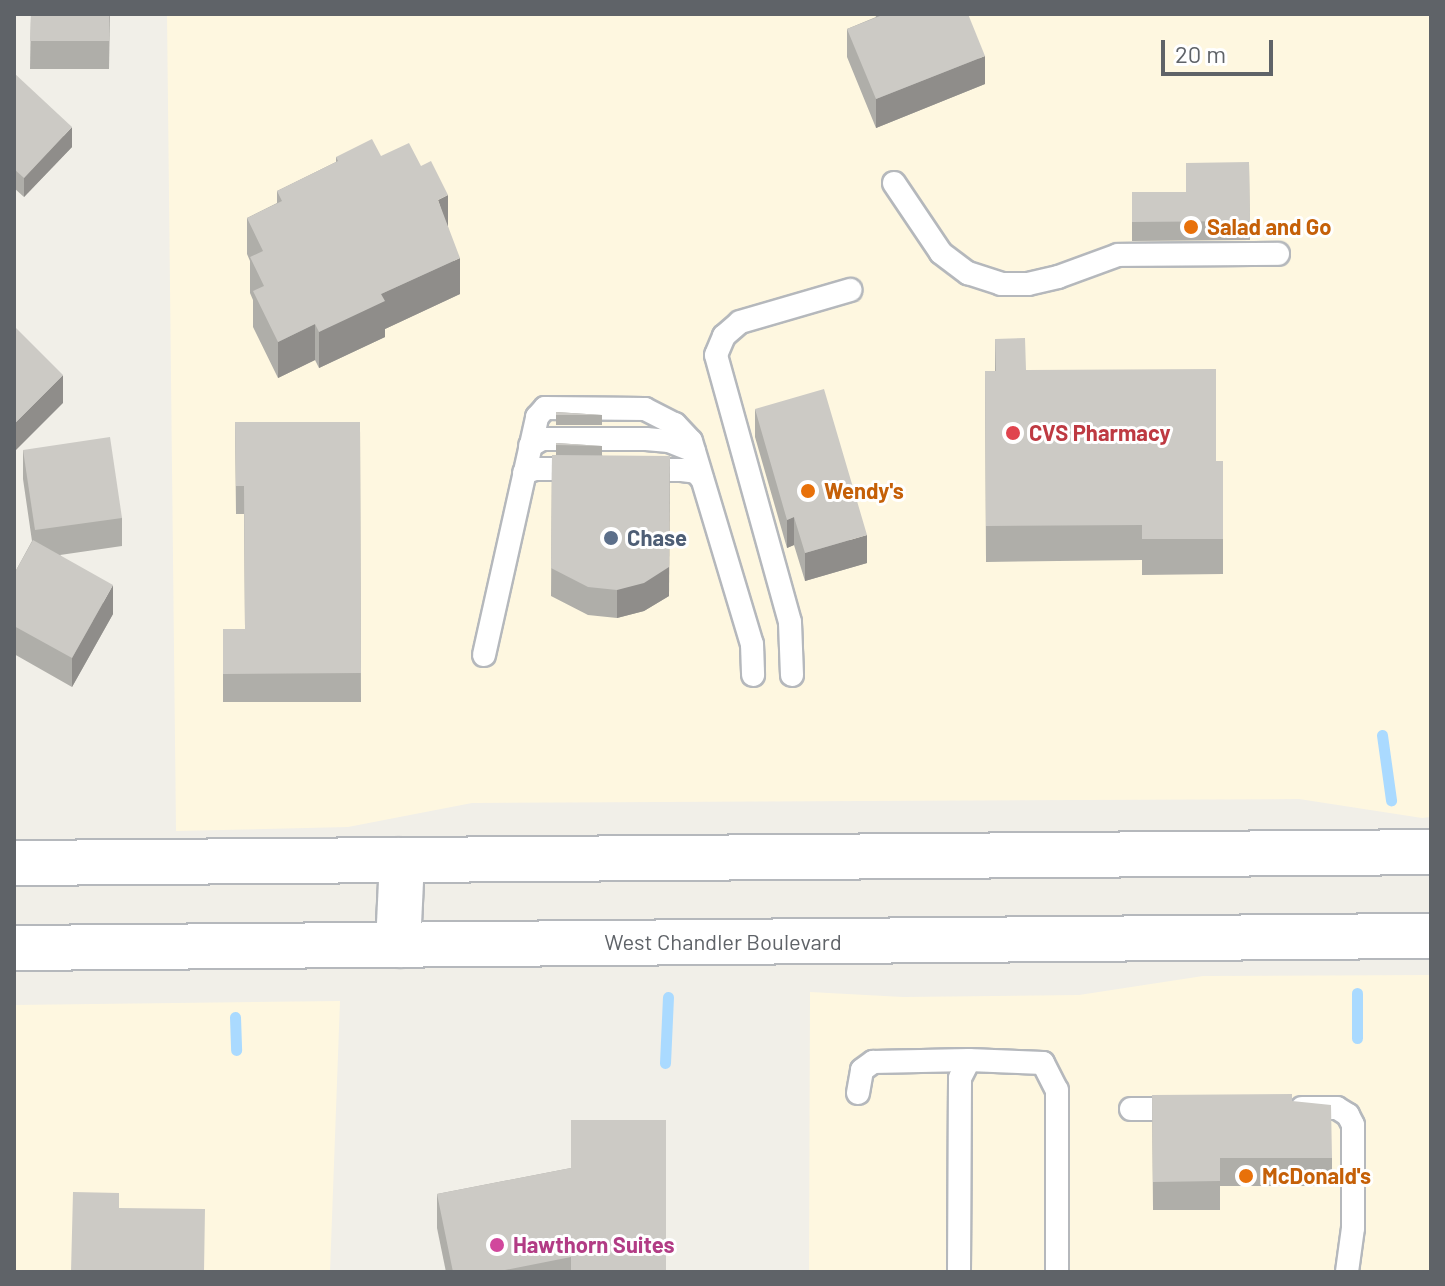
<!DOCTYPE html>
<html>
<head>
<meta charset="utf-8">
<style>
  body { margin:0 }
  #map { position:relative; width:1445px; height:1286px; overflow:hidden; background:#f1efe8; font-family:Barlow,sans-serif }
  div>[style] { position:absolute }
  .commercial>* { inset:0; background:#fef7e0 }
  .stream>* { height:11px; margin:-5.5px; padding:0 5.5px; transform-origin:5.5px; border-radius:5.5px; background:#aadaff }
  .roads { filter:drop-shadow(2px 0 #b5b8bc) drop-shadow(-2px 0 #b5b8bc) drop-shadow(0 2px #b5b8bc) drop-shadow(0 -2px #b5b8bc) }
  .service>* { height:22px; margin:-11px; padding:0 11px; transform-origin:11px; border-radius:11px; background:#fff }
  .secondary>* { height:44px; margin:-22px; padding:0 22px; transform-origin:22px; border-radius:22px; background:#fff }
  .wall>* { inset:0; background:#afaea9 }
  .shaded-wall>* { inset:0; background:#8f8d8a }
  .building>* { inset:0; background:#cccac5 }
  .dots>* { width:22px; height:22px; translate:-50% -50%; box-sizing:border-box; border:4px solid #fff; border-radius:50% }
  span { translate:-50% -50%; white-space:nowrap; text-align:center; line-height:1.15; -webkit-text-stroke:6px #fff; paint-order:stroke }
  .food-label { font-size:22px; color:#c56008; font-weight:700 }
  .left { translate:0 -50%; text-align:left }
  .health-label { font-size:22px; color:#be3a42; font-weight:700 }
  .service-label { font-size:22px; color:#4e5e75; font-weight:700 }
  .street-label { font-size:22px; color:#5f6368 }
  .hotel-label { font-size:22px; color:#b23c85; font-weight:700 }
  .frame { position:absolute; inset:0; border:16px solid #5f6368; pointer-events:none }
  .scale { position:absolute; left:1161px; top:40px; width:112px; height:36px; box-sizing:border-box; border:4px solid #5f6368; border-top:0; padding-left:10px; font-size:24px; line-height:28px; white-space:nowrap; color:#5f6368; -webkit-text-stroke:6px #fff; paint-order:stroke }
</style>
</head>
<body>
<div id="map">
  <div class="commercial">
    <div style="clip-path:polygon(167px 14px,1431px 14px,1431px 817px,1422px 818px,1299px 799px,472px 803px,348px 827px,176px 831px)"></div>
    <div style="clip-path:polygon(1431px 975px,1431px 1272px,809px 1272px,810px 992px,903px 997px,1079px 995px,1203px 976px)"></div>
    <div style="clip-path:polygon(340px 1001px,330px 1272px,14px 1272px,14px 1005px)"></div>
  </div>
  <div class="stream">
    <div style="left:1382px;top:735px;width:66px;rotate:82.1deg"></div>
    <div style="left:1357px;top:993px;width:45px;rotate:90deg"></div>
    <div style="left:235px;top:1017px;width:33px;rotate:88deg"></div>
    <div style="left:665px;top:1063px;width:66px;rotate:-87.4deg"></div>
  </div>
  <div class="roads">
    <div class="service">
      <div style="left:894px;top:183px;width:84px;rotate:56.1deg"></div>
      <div style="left:941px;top:253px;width:34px;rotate:37deg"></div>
      <div style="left:968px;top:273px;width:35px;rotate:18deg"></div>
      <div style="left:1001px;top:284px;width:27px"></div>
      <div style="left:1028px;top:284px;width:31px;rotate:-13deg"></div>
      <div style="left:1058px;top:277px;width:64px;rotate:-20.1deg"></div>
      <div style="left:1118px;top:255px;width:160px;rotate:-0.4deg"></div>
      <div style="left:530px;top:446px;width:14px;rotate:-30deg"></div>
      <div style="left:542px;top:439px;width:104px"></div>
      <div style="left:646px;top:439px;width:23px;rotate:5deg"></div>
      <div style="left:669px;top:441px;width:27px;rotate:22deg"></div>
      <div style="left:643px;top:470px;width:39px"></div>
      <div style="left:682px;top:470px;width:14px;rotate:8deg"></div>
      <div style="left:696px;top:472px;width:9px;rotate:49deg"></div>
      <div style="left:524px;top:473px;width:12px;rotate:-20deg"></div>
      <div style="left:535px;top:469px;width:45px"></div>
      <div style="left:484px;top:655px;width:244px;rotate:-77.4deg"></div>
      <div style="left:537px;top:417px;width:12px;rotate:-48deg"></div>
      <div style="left:545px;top:408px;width:100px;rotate:0.6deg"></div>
      <div style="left:645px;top:409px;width:34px;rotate:27deg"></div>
      <div style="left:675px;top:424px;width:23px;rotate:47deg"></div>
      <div style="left:691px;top:441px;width:212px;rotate:73.3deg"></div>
      <div style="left:752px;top:644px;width:31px;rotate:88deg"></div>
      <div style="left:792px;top:675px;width:53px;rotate:-92.2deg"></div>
      <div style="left:790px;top:622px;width:277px;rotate:-105.5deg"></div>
      <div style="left:716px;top:355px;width:21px;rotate:-67deg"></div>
      <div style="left:724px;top:336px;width:21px;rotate:-41deg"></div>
      <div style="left:740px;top:322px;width:115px;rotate:-16.2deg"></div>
      <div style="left:858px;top:1093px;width:23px;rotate:-80deg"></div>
      <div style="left:862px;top:1070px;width:14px;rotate:-36deg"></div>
      <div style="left:873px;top:1062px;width:96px;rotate:-1.2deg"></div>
      <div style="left:1302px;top:1108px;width:35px"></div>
      <div style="left:1337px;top:1108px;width:13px;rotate:32deg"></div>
      <div style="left:1348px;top:1115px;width:11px;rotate:63deg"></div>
      <div style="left:1353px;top:1125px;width:103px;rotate:90deg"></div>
      <div style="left:1353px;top:1228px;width:44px;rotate:97.8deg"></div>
      <div style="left:1131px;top:1109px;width:48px"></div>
      <div style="left:959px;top:1272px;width:194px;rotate:-89.7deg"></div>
      <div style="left:960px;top:1078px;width:20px;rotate:-63deg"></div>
      <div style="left:969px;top:1060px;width:74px;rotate:2.3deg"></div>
      <div style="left:1043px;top:1063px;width:30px;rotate:63deg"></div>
      <div style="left:1057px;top:1090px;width:182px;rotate:90deg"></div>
    </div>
    <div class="secondary">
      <div style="left:14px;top:863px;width:1417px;rotate:-0.44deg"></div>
      <div style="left:398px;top:945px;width:85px;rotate:-87.3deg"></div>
      <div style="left:14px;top:948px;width:1417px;rotate:-0.49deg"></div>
    </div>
  </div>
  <div class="wall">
    <div style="clip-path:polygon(31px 14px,110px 14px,109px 69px,30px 69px)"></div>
    <div style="clip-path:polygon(875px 14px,968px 14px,985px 84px,876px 128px,847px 57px,847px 29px,876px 17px)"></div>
    <div style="clip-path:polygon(1206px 14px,1350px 14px,1206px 16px)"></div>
    <div style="clip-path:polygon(14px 73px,72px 147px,24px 197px,14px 188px)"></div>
    <div style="clip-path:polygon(381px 156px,448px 227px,460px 294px,385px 329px,385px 337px,319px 368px,315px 360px,278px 378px,253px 327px,253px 300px,250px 293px,250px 261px,247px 254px,247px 218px,277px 203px,277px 191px,336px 162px,336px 157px)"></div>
    <div style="clip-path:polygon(1249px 162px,1250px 240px,1132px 241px,1132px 192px,1186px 192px)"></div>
    <div style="clip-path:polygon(995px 339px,1026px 370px,1216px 461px,1223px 461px,1223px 574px,1142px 575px,1142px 560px,986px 562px,985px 371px,995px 371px)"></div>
    <div style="clip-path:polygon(755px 409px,867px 563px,805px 581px,794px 545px,787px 548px,755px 437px)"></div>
    <div style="clip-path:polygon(556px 412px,602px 415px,602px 425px,556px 425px)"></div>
    <div style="clip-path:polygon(235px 422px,360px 422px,361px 702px,223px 702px,223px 629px,245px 629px,244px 514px,236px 514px)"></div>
    <div style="clip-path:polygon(556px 443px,602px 446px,602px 455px,669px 596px,644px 611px,617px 618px,588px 615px,551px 596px,552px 455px,556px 455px)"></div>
    <div style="clip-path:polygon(23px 450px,122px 518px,122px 546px,60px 555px,113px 614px,72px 687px,14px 654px,14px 574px,32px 541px,23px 479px)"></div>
    <div style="clip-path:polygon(1152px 1095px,1292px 1101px,1332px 1158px,1332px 1186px,1220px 1186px,1220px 1210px,1153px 1210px)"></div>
    <div style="clip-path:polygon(571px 1168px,666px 1272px,446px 1272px,437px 1228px,437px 1194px)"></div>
  </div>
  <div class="shaded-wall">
    <div style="clip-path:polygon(985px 56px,985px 84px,876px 128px,876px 99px)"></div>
    <div style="clip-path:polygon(72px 127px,72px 147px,24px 197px,24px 178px)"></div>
    <div style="clip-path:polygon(448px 195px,448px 231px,438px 200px)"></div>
    <div style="clip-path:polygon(460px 258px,460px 294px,385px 329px,385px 337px,319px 368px,319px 332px,381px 294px)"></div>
    <div style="clip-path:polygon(315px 324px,315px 360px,278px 378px,278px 342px)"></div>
    <div style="clip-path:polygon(63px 375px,63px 403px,14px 452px,14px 424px)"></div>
    <div style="clip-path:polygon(670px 456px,669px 596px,644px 611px,617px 618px,617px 590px)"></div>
    <div style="clip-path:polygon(794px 517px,794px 545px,787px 548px,787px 520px)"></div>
    <div style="clip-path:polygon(867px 535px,867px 563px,805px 581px,805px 553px)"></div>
    <div style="clip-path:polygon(113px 585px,113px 614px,72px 687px,72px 658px)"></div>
  </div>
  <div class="building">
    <div style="clip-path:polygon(31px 14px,109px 14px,109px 41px,30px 41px)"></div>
    <div style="clip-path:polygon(885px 14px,968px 14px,985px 56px,876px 99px,847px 29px)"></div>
    <div style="clip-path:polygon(14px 73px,72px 127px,24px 178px,14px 169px)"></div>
    <div style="clip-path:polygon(372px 139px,381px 156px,409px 143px,421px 166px,431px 161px,448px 195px,438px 200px,460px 258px,381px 294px,385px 301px,319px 332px,315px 324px,278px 342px,253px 291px,264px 286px,250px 257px,263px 251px,247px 218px,282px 201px,277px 191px,338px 161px,336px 157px)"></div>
    <div style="clip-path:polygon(1249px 162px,1250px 221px,1132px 222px,1132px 192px,1186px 192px,1186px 163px)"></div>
    <div style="clip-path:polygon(14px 326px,63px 375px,14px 424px)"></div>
    <div style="clip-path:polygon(1025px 338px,1026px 370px,1216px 369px,1216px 461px,1223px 461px,1223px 539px,1142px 539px,1142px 525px,986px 526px,985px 371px,996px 371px,995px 339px)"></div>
    <div style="clip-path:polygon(824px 389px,867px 535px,805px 553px,794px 517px,787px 520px,755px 409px)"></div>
    <div style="clip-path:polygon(556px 412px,602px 415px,556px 415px)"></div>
    <div style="clip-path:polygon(235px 422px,360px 422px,361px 673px,223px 674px,223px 629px,245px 629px,244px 486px,236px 486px)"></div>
    <div style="clip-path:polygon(110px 437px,122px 518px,35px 530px,23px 450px)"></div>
    <div style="clip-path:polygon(556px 443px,602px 446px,556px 445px)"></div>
    <div style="clip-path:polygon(552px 455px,670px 456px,669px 567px,644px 583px,617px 590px,588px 587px,551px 568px)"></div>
    <div style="clip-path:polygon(33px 540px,113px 585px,72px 658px,14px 626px,14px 574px)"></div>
    <div style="clip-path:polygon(1292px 1094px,1292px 1101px,1331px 1105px,1332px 1158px,1220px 1158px,1220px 1181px,1153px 1182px,1152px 1095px)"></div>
    <div style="clip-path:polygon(571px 1120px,666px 1120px,666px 1272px,571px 1272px,571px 1257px,495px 1272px,453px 1272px,437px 1194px,571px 1168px)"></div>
    <div style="clip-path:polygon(73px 1192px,119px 1193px,119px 1208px,205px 1209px,204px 1272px,71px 1272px)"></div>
  </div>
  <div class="dots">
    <div style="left:1191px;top:227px;background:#e8710a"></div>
    <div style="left:1013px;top:433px;background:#e0444e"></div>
    <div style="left:808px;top:491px;background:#e8710a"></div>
    <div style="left:611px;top:538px;background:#5c6f8a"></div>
    <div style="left:1246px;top:1176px;background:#e8710a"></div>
    <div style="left:497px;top:1245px;background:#d1479c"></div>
  </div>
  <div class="food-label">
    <span class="left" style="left:1207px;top:227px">Salad and Go</span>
    <span class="left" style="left:824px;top:491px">Wendy's</span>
    <span class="left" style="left:1262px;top:1176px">McDonald's</span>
  </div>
  <div class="health-label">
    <span class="left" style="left:1029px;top:433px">CVS Pharmacy</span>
  </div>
  <div class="service-label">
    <span class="left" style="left:627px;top:538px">Chase</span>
  </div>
  <div class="street-label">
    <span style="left:723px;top:942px">West Chandler Boulevard</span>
  </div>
  <div class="hotel-label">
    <span class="left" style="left:513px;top:1245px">Hawthorn Suites</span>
  </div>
  <div class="frame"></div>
  <div class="scale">20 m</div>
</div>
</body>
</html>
